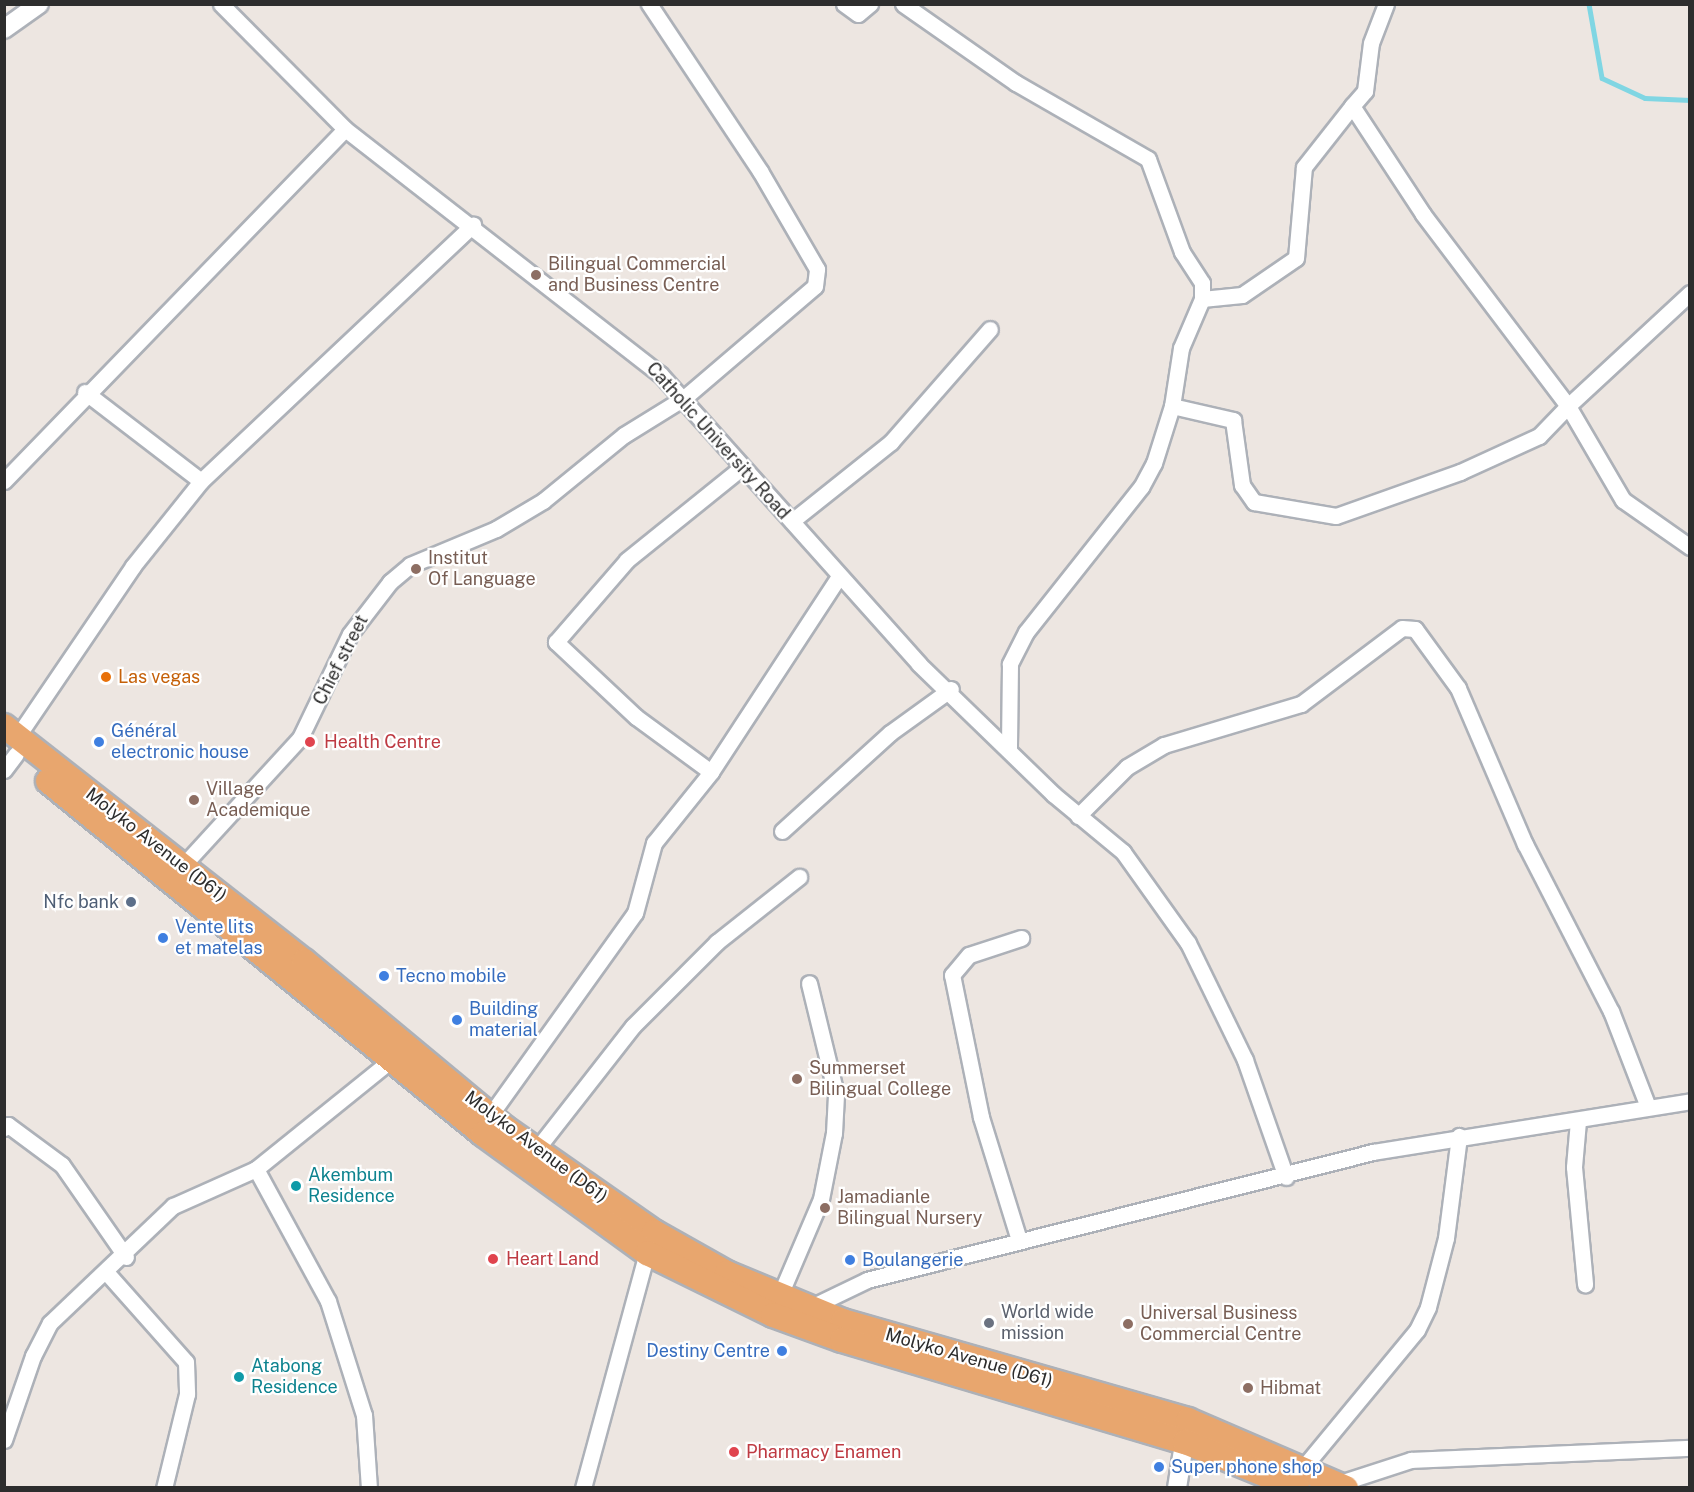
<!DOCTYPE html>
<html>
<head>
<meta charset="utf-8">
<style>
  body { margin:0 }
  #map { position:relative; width:1694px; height:1492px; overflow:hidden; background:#ede6e1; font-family:"Public Sans",sans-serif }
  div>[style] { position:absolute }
  .stream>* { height:4.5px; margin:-2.25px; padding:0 2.25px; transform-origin:2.25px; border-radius:2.25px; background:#80d6e3 }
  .roads { filter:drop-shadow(2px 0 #adb1b8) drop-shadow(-2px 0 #adb1b8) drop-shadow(0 2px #adb1b8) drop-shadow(0 -2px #adb1b8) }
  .minor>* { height:15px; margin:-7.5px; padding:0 7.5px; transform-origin:7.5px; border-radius:7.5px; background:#fff }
  .tertiary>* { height:18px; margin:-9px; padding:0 9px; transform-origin:9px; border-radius:9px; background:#fff }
  .trunk>* { height:24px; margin:-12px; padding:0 12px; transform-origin:12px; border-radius:12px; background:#e8a66e }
  .dots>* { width:16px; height:16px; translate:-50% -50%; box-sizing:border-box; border:3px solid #fff; border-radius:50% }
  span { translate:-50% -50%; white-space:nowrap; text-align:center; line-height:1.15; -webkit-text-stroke:4.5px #fff; paint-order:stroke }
  .education-label { font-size:18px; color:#785e54 }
  .left { translate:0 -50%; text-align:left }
  .street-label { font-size:18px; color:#2d2d2d }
  .food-label { font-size:18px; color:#c56008 }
  .shop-label { font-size:18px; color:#366cbe }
  .right { translate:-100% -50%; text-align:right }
  .health-label { font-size:18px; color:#be3a42 }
  .service-label { font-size:18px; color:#4e5e75 }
  .culture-label { font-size:18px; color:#0d838f }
  .worship-label { font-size:18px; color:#5b616d }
  .frame { position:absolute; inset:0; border:6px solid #2d2d2d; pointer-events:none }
</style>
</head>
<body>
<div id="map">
  <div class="stream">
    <div style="left:1589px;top:4px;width:75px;rotate:80deg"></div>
    <div style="left:1602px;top:78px;width:47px;rotate:24.9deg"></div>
    <div style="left:1645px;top:98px;width:45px;rotate:2.5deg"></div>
  </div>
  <div class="roads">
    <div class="minor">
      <div style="left:221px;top:4px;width:176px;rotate:45.2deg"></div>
      <div style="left:345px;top:129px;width:399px;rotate:37.9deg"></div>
      <div style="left:660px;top:374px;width:389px;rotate:48.2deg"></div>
      <div style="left:919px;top:664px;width:187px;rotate:44.1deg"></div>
      <div style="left:1053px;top:794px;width:91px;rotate:39.6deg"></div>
      <div style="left:1123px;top:852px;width:112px;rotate:54.5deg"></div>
      <div style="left:1188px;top:943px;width:130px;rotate:64deg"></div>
      <div style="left:1245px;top:1060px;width:124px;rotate:70.7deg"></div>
      <div style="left:844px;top:4px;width:17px;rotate:36deg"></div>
      <div style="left:858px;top:14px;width:16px;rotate:-40deg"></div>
      <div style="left:903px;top:4px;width:138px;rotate:35deg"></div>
      <div style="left:1016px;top:83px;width:152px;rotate:29.9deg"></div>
      <div style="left:1148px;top:159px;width:99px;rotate:69.9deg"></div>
      <div style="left:1182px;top:252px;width:37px;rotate:57deg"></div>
      <div style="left:1202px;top:283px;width:16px;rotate:90deg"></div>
      <div style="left:1202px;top:299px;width:53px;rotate:113.2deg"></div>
      <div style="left:1181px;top:348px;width:59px;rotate:98.8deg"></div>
      <div style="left:1172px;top:406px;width:60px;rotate:107.5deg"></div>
      <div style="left:1154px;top:463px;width:27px;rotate:118deg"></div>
      <div style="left:1141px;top:487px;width:185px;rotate:128.4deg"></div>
      <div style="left:1026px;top:632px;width:36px;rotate:117deg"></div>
      <div style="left:1010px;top:664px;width:84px;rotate:90.7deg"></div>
      <div style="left:1690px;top:293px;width:166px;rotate:137.2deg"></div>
      <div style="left:1568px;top:406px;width:109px;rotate:59.7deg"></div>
      <div style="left:1623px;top:500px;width:82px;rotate:35deg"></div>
      <div style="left:1202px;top:299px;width:40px;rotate:-5.7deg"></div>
      <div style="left:1242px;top:295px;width:65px;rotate:-34.4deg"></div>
      <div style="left:1296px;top:258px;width:91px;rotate:-85deg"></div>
      <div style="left:1304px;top:167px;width:78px;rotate:-51.8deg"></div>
      <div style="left:85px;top:392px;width:146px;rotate:37.5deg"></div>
      <div style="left:201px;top:481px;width:374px;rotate:-43.3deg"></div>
      <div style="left:1172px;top:406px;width:63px;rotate:12.9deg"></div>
      <div style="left:1233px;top:420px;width:66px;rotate:82.1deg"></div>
      <div style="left:1242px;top:485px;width:21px;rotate:55deg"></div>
      <div style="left:1254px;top:502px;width:83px;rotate:9.7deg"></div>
      <div style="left:1336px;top:516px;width:132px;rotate:-19.5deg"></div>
      <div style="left:1460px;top:472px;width:87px;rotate:-24.5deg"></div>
      <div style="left:1539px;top:436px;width:42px;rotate:-46deg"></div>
      <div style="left:1568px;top:406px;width:241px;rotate:-127.1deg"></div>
      <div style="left:1423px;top:214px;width:129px;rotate:-123.3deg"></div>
      <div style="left:1352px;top:106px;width:20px;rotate:-49deg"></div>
      <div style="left:1365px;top:91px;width:48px;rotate:-82.9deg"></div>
      <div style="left:1371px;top:43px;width:42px;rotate:-69deg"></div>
      <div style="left:4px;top:481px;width:490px;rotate:-45.9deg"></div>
      <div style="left:792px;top:521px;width:127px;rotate:-38.6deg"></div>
      <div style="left:891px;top:442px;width:150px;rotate:-48.8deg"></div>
      <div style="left:17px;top:737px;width:207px;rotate:-55.8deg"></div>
      <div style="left:133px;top:566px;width:109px;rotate:-51.3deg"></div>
      <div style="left:4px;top:770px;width:20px;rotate:-53deg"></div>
      <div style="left:711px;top:772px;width:232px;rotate:-56.8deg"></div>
      <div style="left:1078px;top:816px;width:69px;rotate:-45deg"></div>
      <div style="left:1127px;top:767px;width:43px;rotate:-30.7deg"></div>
      <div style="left:1164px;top:745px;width:143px;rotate:-16.7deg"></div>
      <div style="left:1301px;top:704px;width:126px;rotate:-37deg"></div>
      <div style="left:1402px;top:628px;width:13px;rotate:4deg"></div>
      <div style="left:1415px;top:629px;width:73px;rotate:53.9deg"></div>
      <div style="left:1458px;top:688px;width:170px;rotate:66.8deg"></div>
      <div style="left:1525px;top:844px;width:188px;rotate:62.8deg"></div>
      <div style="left:1611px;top:1011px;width:103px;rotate:68.9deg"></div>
      <div style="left:782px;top:831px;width:146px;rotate:-42.2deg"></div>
      <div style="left:890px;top:733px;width:75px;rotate:-35.8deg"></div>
      <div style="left:178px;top:871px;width:180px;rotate:-47.5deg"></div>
      <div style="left:300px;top:738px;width:115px;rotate:-64.3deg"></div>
      <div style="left:350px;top:634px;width:66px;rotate:-52.4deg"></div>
      <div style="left:390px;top:582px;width:26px;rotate:-40deg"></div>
      <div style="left:410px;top:565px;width:93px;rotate:-22.7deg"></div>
      <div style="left:496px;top:529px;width:55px;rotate:-30.8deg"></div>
      <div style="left:543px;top:501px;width:104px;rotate:-39.2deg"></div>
      <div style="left:624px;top:435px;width:70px;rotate:-31.7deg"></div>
      <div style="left:684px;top:398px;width:172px;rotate:-40.5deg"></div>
      <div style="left:815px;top:286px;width:17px;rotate:-83deg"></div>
      <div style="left:817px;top:269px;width:113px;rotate:-120.2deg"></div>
      <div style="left:760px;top:171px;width:201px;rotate:-123.6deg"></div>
      <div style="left:491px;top:1114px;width:247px;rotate:-54.4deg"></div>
      <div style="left:635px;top:913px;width:73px;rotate:-74.8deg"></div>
      <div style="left:654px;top:843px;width:91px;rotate:-51.2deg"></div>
      <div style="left:711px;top:772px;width:93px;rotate:-143.7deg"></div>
      <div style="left:636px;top:717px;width:110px;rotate:-136.8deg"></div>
      <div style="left:556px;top:642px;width:108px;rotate:-49.1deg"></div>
      <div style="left:627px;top:560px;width:146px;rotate:-38.9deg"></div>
      <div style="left:1578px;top:1121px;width:46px;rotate:95deg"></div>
      <div style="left:1574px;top:1167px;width:118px;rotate:84.6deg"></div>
      <div style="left:4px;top:1128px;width:5px;rotate:-37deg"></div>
      <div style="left:8px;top:1125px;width:67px;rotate:36.5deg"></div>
      <div style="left:62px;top:1165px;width:112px;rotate:55.2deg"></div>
      <div style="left:536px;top:1150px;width:157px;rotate:-52deg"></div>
      <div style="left:633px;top:1026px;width:119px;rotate:-45deg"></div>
      <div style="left:717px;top:942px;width:105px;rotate:-38.4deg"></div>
      <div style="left:256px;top:1169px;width:150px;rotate:61.4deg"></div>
      <div style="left:328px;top:1301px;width:120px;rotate:72.5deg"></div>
      <div style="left:364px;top:1415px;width:73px;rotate:86.1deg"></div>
      <div style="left:1019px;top:1240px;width:129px;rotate:-107.2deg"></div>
      <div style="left:981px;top:1117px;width:145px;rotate:-101.5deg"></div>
      <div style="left:952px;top:975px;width:26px;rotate:-50deg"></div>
      <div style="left:969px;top:955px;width:55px;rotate:-18.1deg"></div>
      <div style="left:107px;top:1273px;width:119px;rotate:48.4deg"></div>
      <div style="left:186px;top:1362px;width:32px;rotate:88deg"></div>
      <div style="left:187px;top:1394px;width:97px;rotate:103.7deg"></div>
      <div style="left:780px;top:1295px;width:104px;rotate:-66.9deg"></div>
      <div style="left:821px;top:1199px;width:67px;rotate:-78.9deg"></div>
      <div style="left:834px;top:1133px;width:39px;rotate:-87deg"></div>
      <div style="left:836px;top:1094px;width:114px;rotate:-103.7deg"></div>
      <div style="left:809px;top:1308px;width:64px;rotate:-25.8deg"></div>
      <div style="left:867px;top:1280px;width:522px;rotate:-14.2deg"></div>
      <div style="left:1373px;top:1152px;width:321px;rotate:-9.1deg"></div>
      <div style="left:4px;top:1440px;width:89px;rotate:-71deg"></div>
      <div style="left:33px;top:1356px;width:37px;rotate:-63deg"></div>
      <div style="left:50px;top:1323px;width:170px;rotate:-43.6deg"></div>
      <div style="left:173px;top:1206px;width:91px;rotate:-24deg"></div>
      <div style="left:256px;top:1169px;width:174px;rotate:-38.9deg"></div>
      <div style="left:1302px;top:1469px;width:180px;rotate:-50.4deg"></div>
      <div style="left:1417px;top:1330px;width:25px;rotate:-64deg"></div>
      <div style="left:1428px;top:1307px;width:71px;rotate:-75.4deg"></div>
      <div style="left:1446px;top:1238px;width:103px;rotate:-82.7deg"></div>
      <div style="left:1337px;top:1484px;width:78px;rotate:-18deg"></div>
      <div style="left:1411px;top:1460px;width:279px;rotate:-2.5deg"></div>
      <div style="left:583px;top:1488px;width:244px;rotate:-74.8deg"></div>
    </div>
    <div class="tertiary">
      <div style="left:4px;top:29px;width:43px;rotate:-35.5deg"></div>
      <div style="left:1177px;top:1488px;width:58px;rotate:-81deg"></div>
    </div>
    <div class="trunk">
      <div style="left:4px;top:726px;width:381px;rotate:38.1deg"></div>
      <div style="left:304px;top:961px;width:261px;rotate:39.7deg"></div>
      <div style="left:505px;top:1128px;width:182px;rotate:34.9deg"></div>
      <div style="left:654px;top:1232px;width:84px;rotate:29.3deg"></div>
      <div style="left:727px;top:1273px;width:126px;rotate:22.5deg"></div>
      <div style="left:843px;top:1321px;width:359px;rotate:16deg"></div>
      <div style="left:1188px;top:1420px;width:172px;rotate:23.3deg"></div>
      <div style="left:48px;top:781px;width:560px;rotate:39.06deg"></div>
      <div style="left:483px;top:1134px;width:203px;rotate:36deg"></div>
      <div style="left:647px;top:1253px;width:140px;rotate:26.2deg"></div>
      <div style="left:773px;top:1315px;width:73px;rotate:19.9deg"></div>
      <div style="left:842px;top:1340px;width:358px;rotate:16.6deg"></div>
      <div style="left:1185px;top:1442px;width:121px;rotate:22.3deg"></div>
    </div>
  </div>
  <div class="dots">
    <div style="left:536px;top:275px;background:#8d6e63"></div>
    <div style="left:416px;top:569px;background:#8d6e63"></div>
    <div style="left:106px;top:677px;background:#e8710a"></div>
    <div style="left:99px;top:742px;background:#3f7fe0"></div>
    <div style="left:310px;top:742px;background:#e0444e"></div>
    <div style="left:194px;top:800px;background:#8d6e63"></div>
    <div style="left:131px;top:902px;background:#5c6f8a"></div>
    <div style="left:163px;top:938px;background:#3f7fe0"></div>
    <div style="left:384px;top:976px;background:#3f7fe0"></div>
    <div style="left:457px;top:1020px;background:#3f7fe0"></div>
    <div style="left:797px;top:1079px;background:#8d6e63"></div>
    <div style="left:296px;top:1186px;background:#0f9aa8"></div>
    <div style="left:825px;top:1208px;background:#8d6e63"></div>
    <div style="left:493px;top:1259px;background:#e0444e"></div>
    <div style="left:850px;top:1260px;background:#3f7fe0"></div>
    <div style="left:989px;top:1323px;background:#6b7280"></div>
    <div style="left:1128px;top:1324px;background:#8d6e63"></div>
    <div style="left:782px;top:1351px;background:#3f7fe0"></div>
    <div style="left:239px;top:1377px;background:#0f9aa8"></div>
    <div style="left:1248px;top:1388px;background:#8d6e63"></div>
    <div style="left:734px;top:1452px;background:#e0444e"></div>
    <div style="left:1159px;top:1467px;background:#3f7fe0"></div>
  </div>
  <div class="education-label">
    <span class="left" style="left:548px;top:275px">Bilingual Commercial<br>and Business Centre</span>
    <span class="left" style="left:428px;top:569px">Institut<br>Of Language</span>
    <span class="left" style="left:206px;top:800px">Village<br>Academique</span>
    <span class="left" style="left:809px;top:1079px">Summerset<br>Bilingual College</span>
    <span class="left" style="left:837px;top:1208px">Jamadianle<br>Bilingual Nursery</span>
    <span class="left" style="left:1140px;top:1324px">Universal Business<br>Commercial Centre</span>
    <span class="left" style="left:1260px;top:1388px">Hibmat</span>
  </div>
  <div class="street-label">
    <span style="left:718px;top:441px;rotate:48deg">Catholic University Road</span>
    <span style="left:341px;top:660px;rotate:-63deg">Chief street</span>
    <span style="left:156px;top:845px;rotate:38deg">Molyko Avenue (D61)</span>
    <span style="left:536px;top:1147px;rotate:37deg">Molyko Avenue (D61)</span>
    <span style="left:969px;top:1358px;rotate:16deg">Molyko Avenue (D61)</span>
  </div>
  <div class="food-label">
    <span class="left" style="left:118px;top:677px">Las vegas</span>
  </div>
  <div class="shop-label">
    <span class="left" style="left:111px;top:742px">Général<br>electronic house</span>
    <span class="left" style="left:175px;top:938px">Vente lits<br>et matelas</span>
    <span class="left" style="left:396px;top:976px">Tecno mobile</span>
    <span class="left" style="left:469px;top:1020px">Building<br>material</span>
    <span class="left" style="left:862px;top:1260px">Boulangerie</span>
    <span class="right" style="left:770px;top:1351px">Destiny Centre</span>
    <span class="left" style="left:1171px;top:1467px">Super phone shop</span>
  </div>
  <div class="health-label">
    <span class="left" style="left:324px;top:742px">Health Centre</span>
    <span class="left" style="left:506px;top:1259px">Heart Land</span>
    <span class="left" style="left:746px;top:1452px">Pharmacy Enamen</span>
  </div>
  <div class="service-label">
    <span class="right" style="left:119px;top:902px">Nfc bank</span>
  </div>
  <div class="culture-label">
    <span class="left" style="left:308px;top:1186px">Akembum<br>Residence</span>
    <span class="left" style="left:251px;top:1377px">Atabong<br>Residence</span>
  </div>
  <div class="worship-label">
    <span class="left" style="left:1001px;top:1323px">World wide<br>mission</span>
  </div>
  <div class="frame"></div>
</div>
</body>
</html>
